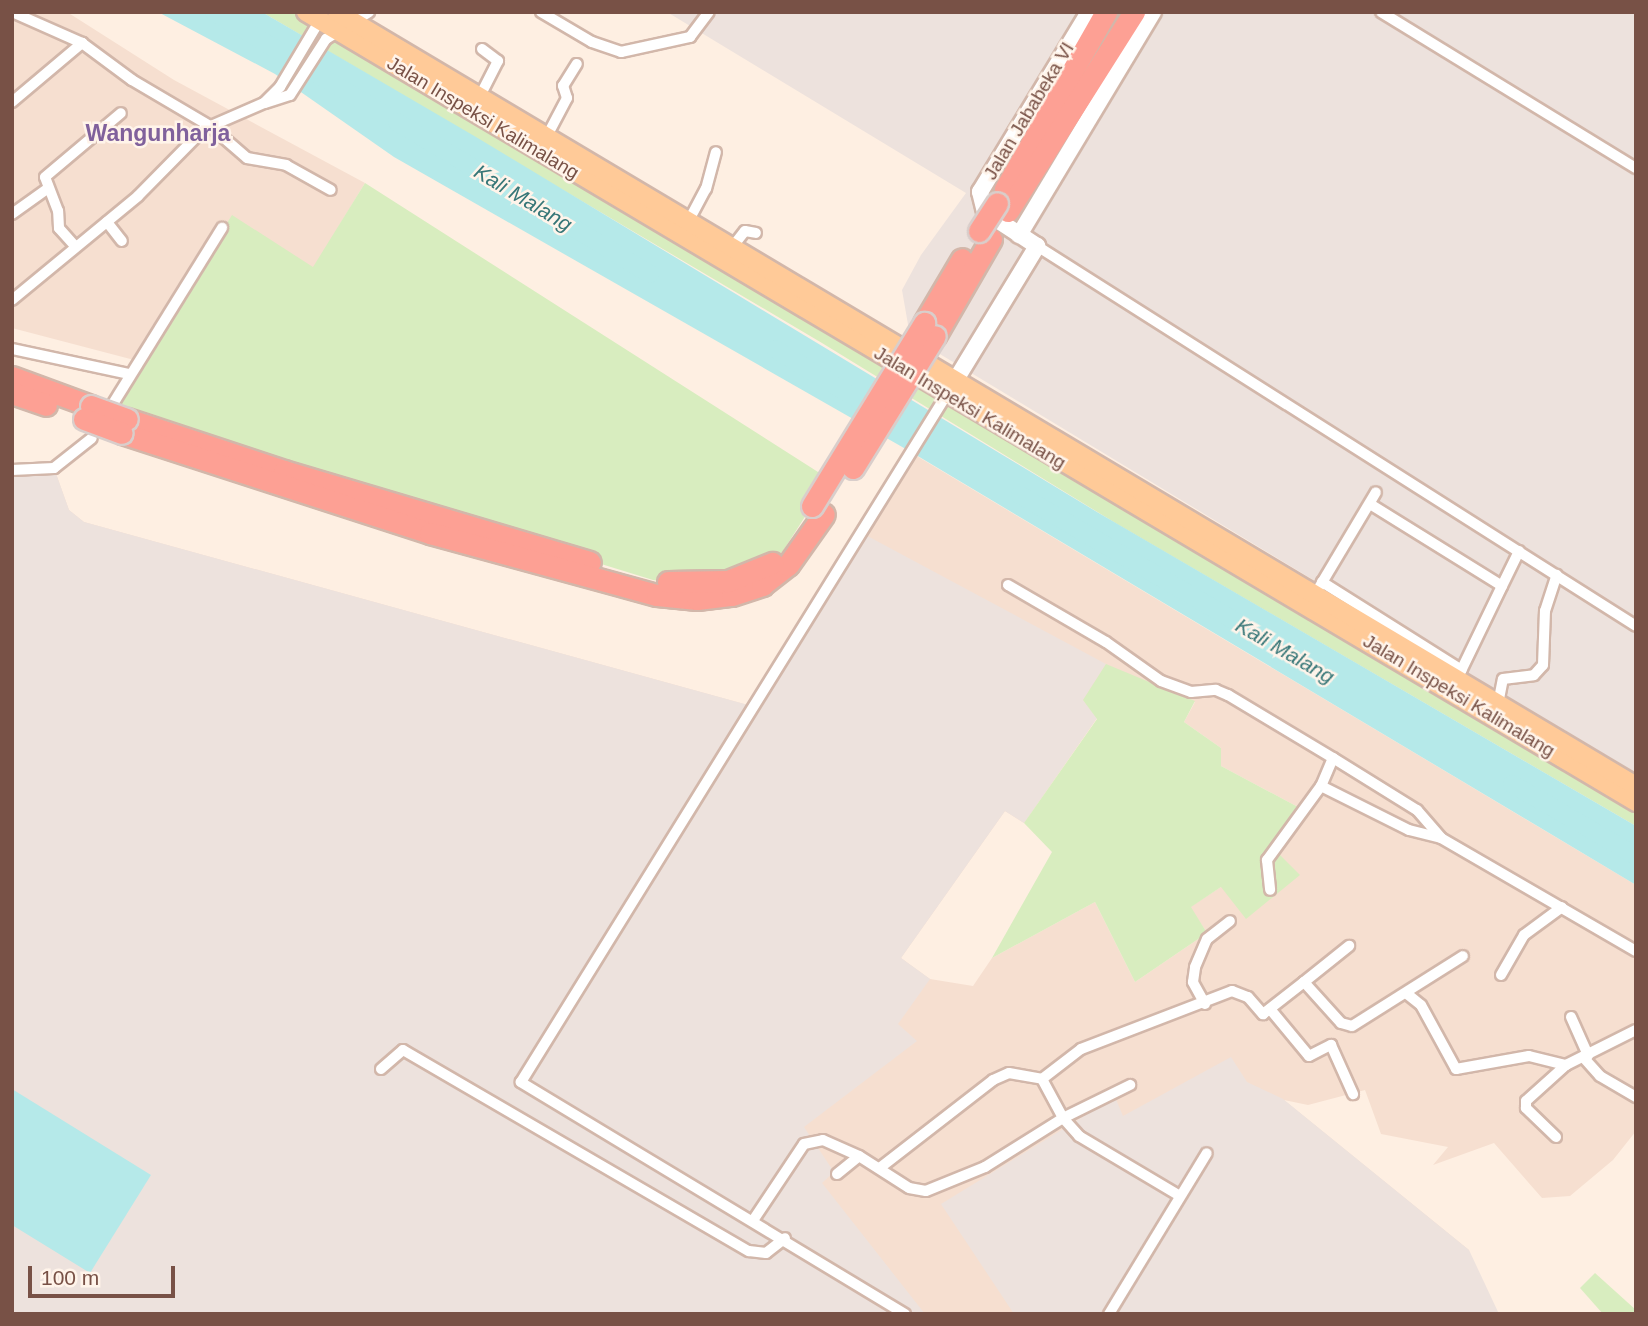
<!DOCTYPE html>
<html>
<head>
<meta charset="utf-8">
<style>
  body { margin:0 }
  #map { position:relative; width:1648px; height:1326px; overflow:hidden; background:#feefe2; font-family:Helvetica,sans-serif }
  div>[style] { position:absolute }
  .residential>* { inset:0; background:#f6dfd0 }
  .industrial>* { inset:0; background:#ede2dd }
  .green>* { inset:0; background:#d8edbf }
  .water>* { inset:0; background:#b5e9e9 }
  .river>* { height:18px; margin:-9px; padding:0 9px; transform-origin:9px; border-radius:9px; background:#b5e9e9 }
  .roads { filter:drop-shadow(2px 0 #d2b7aa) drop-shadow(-2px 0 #d2b7aa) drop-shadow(0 2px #d2b7aa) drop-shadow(0 -2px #d2b7aa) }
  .street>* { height:10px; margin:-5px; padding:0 5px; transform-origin:5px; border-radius:5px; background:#fff }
  .secondary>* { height:16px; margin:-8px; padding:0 8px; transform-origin:8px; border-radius:8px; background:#fff }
  .primary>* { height:18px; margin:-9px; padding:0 9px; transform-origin:9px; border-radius:9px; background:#ffca98 }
  .highway>* { height:21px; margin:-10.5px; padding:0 10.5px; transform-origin:10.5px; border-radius:10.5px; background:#fda094 }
  .bridges { filter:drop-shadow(2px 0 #d9cecb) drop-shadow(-2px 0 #d9cecb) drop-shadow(0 2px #d9cecb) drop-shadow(0 -2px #d9cecb) }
  .highway-bridge>* { height:21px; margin:-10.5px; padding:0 10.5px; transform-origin:10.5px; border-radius:10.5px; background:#fda094 }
  span { translate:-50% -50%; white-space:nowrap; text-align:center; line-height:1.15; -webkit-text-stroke:5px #fff4ea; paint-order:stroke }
  .street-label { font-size:19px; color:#785146 }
  .water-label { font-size:21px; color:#367677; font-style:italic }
  .quarter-label { font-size:23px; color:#80619c; font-weight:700 }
  .frame { position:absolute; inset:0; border:14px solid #785146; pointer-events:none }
  .scale { position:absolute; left:28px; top:1266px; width:147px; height:32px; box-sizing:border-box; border:4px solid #785146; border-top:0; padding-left:9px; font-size:21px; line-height:24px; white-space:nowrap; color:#785146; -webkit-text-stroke:5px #fff4ea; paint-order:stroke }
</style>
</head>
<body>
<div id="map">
  <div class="residential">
    <div style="clip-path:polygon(12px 12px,67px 12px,174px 80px,365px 183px,314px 267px,138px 361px,12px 328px)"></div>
    <div style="clip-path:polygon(evenodd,910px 452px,1636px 885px,1636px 1131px,1613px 1160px,1570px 1196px,1542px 1198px,1494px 1143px,1433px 1165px,1448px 1147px,1381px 1134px,1365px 1090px,1308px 1105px,1284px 1100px,1469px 1250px,1426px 1314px,849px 1314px,12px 470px,54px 468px,69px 510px,84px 522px,748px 705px,910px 452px,1195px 702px,1184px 722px,1221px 748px,1221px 766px,1298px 807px,1269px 845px,1299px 875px,1221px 887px,1190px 907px,1207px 933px,1135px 982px,1095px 902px,992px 958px,973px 986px,930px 979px,901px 958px,1005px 811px,1024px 823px,1097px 718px,1195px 702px)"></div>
  </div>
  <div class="industrial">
    <div style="clip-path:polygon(667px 12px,1636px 12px,1636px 775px,910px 336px,902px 290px,921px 255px,966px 193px)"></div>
    <div style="clip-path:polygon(54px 468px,69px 510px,84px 522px,748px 705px,860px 532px,1106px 664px,1083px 700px,1097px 718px,1024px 823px,1005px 811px,901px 958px,930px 979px,898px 1024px,917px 1041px,804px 1127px,834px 1172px,822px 1183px,925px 1314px,12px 1314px,12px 470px)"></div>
    <div style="clip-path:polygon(1231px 1057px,1247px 1082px,1283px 1099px,1469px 1250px,1499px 1314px,1014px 1314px,941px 1204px,1115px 1097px,1123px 1116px)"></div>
  </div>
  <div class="green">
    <div style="clip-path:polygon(262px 12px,305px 12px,1636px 802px,1636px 826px,1117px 524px,822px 343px)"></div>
    <div style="clip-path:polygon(365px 183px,829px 479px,783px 551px,769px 565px,692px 585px,653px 580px,108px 412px,232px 215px,313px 267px)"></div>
    <div style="clip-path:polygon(1106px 664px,1195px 701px,1184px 722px,1221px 748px,1221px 766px,1298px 807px,1270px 845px,1300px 875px,1246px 919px,1221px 887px,1191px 907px,1207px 933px,1135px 982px,1095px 902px,992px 958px,1052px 852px,1024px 823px,1097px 719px,1083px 700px)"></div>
    <div style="clip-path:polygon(1595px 1273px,1636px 1310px,1636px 1314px,1603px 1314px,1580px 1288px)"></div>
  </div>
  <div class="water">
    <div style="clip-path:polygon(158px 12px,262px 12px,476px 137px,1097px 512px,1636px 826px,1636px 885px,911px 452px,394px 157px,275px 74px)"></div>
    <div style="clip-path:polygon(12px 1089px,151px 1175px,90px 1273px,12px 1225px)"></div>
  </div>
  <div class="river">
    <div style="left:214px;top:12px;width:87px;rotate:31deg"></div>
    <div style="left:302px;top:65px;width:99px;rotate:31deg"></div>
    <div style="left:397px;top:122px;width:295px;rotate:31deg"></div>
    <div style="left:775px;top:349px;width:102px;rotate:31.3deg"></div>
    <div style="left:1020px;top:495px;width:259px;rotate:30.4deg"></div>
    <div style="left:1512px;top:784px;width:143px;rotate:30.1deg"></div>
  </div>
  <div class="roads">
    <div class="street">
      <div style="left:12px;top:12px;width:77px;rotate:23.9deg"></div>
      <div style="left:82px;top:43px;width:62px;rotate:36.5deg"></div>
      <div style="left:132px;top:80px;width:91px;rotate:30.5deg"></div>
      <div style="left:210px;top:126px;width:49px;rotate:40.9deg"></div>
      <div style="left:247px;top:158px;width:40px;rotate:10deg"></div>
      <div style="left:286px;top:165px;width:51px;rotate:29.1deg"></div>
      <div style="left:541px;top:12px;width:59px;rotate:30.5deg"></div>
      <div style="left:592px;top:42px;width:31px;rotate:19deg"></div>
      <div style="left:621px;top:52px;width:71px;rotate:-12.3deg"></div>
      <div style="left:690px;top:37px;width:31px;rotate:-53deg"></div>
      <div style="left:1381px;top:12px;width:299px;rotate:31.5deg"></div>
      <div style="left:478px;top:100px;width:44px;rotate:-62.9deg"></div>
      <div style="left:498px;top:61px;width:20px;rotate:-143deg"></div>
      <div style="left:12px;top:102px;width:92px;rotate:-40.1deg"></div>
      <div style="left:265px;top:103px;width:26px;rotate:-18deg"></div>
      <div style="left:290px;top:95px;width:67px;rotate:-57.3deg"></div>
      <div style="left:326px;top:39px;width:51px;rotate:-32.1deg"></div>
      <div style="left:547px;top:136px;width:43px;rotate:-62.2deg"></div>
      <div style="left:567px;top:98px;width:13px;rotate:-108deg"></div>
      <div style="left:563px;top:86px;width:26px;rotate:-58deg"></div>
      <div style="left:12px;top:214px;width:43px;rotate:-35.5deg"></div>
      <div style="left:107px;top:222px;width:24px;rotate:52deg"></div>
      <div style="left:687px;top:224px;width:40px;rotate:-62deg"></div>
      <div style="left:706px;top:189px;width:38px;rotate:-75deg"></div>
      <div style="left:75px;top:246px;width:24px;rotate:-132deg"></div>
      <div style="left:59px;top:228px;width:17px;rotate:-93deg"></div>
      <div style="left:58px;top:211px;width:36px;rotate:-111deg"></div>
      <div style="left:45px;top:177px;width:99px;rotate:-40.1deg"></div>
      <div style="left:1037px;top:246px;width:709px;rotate:32.39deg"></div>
      <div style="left:730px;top:250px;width:24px;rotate:-52deg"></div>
      <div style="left:745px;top:231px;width:11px;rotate:10deg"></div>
      <div style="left:12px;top:300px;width:163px;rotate:-39.5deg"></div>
      <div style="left:138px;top:196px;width:94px;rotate:-45.4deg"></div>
      <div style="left:204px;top:129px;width:65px;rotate:-23.4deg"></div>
      <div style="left:264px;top:103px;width:23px;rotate:-45deg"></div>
      <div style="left:280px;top:87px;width:78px;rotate:-59.2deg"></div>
      <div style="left:12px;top:349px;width:120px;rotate:12.1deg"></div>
      <div style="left:111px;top:407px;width:211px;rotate:-58.2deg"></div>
      <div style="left:12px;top:470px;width:42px;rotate:-2.7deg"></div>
      <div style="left:54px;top:468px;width:48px;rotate:-38.3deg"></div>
      <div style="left:1370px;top:504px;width:155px;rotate:31.8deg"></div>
      <div style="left:1502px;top:586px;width:103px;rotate:115.8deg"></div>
      <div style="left:1322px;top:582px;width:165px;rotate:32.2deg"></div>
      <div style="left:1008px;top:585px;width:113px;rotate:30.2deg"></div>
      <div style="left:1106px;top:642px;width:67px;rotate:35.3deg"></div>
      <div style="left:1161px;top:681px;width:32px;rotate:20deg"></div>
      <div style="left:1191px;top:692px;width:25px;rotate:-5deg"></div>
      <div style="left:1216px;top:690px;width:13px;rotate:23deg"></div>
      <div style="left:1228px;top:695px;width:122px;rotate:31deg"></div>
      <div style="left:1333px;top:758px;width:30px;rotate:113deg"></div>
      <div style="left:1321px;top:786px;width:92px;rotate:126.1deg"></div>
      <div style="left:1267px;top:860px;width:30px;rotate:84deg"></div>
      <div style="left:1320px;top:586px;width:109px;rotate:-59.2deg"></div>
      <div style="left:1502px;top:586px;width:39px;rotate:-64deg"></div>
      <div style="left:1498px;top:704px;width:25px;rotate:-79deg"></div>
      <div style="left:1503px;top:679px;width:31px;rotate:-7deg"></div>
      <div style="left:1534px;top:675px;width:13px;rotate:-48deg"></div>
      <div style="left:1543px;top:665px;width:54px;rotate:-87.9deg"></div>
      <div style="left:1545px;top:611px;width:38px;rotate:-72deg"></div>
      <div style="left:1333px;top:758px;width:99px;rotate:31.8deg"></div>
      <div style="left:1417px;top:810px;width:37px;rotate:49deg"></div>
      <div style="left:1321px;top:786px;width:98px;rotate:26.6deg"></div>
      <div style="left:1409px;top:830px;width:33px;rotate:14deg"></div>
      <div style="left:1441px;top:838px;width:225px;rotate:30.1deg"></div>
      <div style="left:1501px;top:975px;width:46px;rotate:-60.1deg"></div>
      <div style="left:1524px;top:935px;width:47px;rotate:-36.4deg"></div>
      <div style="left:1304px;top:982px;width:58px;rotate:-38.7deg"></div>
      <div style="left:1406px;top:993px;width:19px;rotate:39deg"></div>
      <div style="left:1421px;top:1005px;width:73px;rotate:61.3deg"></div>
      <div style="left:1456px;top:1069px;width:74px;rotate:-10.1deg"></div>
      <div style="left:1529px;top:1056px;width:38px;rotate:14deg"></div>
      <div style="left:1205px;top:1004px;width:25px;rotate:-119deg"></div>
      <div style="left:1193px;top:982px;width:15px;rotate:-82deg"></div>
      <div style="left:1195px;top:967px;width:30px;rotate:-67deg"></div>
      <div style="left:1207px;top:939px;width:29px;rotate:-38deg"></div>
      <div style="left:1270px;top:1009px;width:61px;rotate:50.3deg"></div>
      <div style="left:1309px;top:1056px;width:25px;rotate:-27deg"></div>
      <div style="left:1331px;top:1045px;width:54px;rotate:65.8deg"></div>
      <div style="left:1571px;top:1017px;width:42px;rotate:65.9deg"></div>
      <div style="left:1583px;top:1057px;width:25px;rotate:48deg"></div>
      <div style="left:1600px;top:1076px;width:42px;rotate:30.3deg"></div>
      <div style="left:381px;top:1069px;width:29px;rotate:-41deg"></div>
      <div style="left:403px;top:1050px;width:400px;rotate:30.2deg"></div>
      <div style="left:749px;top:1251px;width:17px;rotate:7deg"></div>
      <div style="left:766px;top:1253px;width:24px;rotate:-38deg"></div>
      <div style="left:1042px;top:1079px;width:49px;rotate:-37.6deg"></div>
      <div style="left:1081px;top:1049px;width:162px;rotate:-21deg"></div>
      <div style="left:1232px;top:991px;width:17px;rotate:21deg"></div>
      <div style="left:1248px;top:997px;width:23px;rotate:49deg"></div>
      <div style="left:1263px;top:1014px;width:52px;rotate:-38deg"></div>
      <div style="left:1304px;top:982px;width:55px;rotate:47.9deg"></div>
      <div style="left:1341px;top:1023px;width:11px;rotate:15deg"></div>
      <div style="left:1352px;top:1026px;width:131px;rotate:-32.2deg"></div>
      <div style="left:1042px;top:1079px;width:44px;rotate:61.7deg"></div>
      <div style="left:1063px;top:1118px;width:24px;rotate:48deg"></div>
      <div style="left:1079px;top:1136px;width:117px;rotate:30.7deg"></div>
      <div style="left:1556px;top:1137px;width:42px;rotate:-136deg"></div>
      <div style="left:1526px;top:1108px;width:7px;rotate:-90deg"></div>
      <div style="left:1526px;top:1101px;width:54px;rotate:-42deg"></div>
      <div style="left:1566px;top:1065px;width:78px;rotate:-26.6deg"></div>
      <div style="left:881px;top:1167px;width:142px;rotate:-37.8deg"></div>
      <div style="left:993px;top:1080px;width:17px;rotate:-24deg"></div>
      <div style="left:1009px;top:1073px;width:34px;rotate:10deg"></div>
      <div style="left:837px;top:1174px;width:28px;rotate:-39deg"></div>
      <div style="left:859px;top:1156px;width:59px;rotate:32.6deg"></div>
      <div style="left:909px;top:1188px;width:17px;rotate:10deg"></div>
      <div style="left:926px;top:1191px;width:64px;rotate:-22.1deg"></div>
      <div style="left:985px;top:1167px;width:92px;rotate:-32.1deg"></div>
      <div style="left:1063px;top:1118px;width:75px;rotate:-26.2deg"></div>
      <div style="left:754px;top:1219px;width:90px;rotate:-56.3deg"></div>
      <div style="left:804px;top:1144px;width:19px;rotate:-12deg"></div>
      <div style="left:823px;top:1140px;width:39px;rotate:24deg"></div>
      <div style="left:905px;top:1314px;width:449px;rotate:-148.9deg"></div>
      <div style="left:521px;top:1082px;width:809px;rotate:-58.23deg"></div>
      <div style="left:1109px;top:1314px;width:188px;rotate:-58.7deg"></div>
    </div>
    <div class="secondary">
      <div style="left:1019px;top:235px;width:260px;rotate:-59deg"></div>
      <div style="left:949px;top:391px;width:170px;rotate:-58.7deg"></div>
      <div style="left:1037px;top:246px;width:62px;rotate:-146.8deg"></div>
      <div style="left:985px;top:212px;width:21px;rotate:-104deg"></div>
      <div style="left:980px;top:192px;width:210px;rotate:-58.8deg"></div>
    </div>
    <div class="primary">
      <div style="left:306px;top:12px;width:1547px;rotate:30.71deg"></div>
      <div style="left:337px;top:12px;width:1512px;rotate:30.79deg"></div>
    </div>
    <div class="highway">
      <div style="left:1005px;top:189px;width:204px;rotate:-60.3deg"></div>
      <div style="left:1008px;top:211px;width:236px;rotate:-57.7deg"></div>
      <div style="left:924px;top:323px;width:74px;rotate:-59.3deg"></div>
      <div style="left:935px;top:336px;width:112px;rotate:-60deg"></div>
      <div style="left:12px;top:377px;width:84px;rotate:20.2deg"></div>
      <div style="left:12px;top:393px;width:36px;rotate:19deg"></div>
      <div style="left:127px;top:419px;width:165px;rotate:18.3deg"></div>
      <div style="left:284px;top:471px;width:319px;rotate:16.6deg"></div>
      <div style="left:122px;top:433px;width:324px;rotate:18deg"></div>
      <div style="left:430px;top:533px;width:235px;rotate:15.3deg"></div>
      <div style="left:657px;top:595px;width:40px;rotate:5.7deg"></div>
      <div style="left:697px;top:599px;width:35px;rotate:-7deg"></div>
      <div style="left:732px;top:595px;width:32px;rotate:-18deg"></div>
      <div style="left:762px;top:585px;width:33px;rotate:-38deg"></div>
      <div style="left:788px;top:565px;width:62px;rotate:-54.8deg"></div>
      <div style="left:668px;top:582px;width:60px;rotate:-1deg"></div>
      <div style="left:728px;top:581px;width:48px;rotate:-22.2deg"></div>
    </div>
  </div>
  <div class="bridges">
    <div class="highway-bridge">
      <div style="left:979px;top:231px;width:33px;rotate:-57deg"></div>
      <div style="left:91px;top:406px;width:38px;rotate:20deg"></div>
      <div style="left:84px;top:419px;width:40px;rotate:20.2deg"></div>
      <div style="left:853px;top:468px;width:155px;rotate:-58.2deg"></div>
      <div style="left:812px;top:506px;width:215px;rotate:-58.5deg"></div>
    </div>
  </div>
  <div class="street-label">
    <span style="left:1029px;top:111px;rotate:-59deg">Jalan Jababeka VI</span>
    <span style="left:483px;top:118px;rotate:31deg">Jalan Inspeksi Kalimalang</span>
    <span style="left:970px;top:408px;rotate:31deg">Jalan Inspeksi Kalimalang</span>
    <span style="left:1459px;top:696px;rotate:31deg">Jalan Inspeksi Kalimalang</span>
  </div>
  <div class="water-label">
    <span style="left:523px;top:198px;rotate:31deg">Kali Malang</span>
    <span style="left:1285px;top:651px;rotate:30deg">Kali Malang</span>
  </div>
  <div class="quarter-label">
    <span style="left:158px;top:133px">Wangunharja</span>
  </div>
  <div class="frame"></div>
  <div class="scale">100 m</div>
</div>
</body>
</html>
